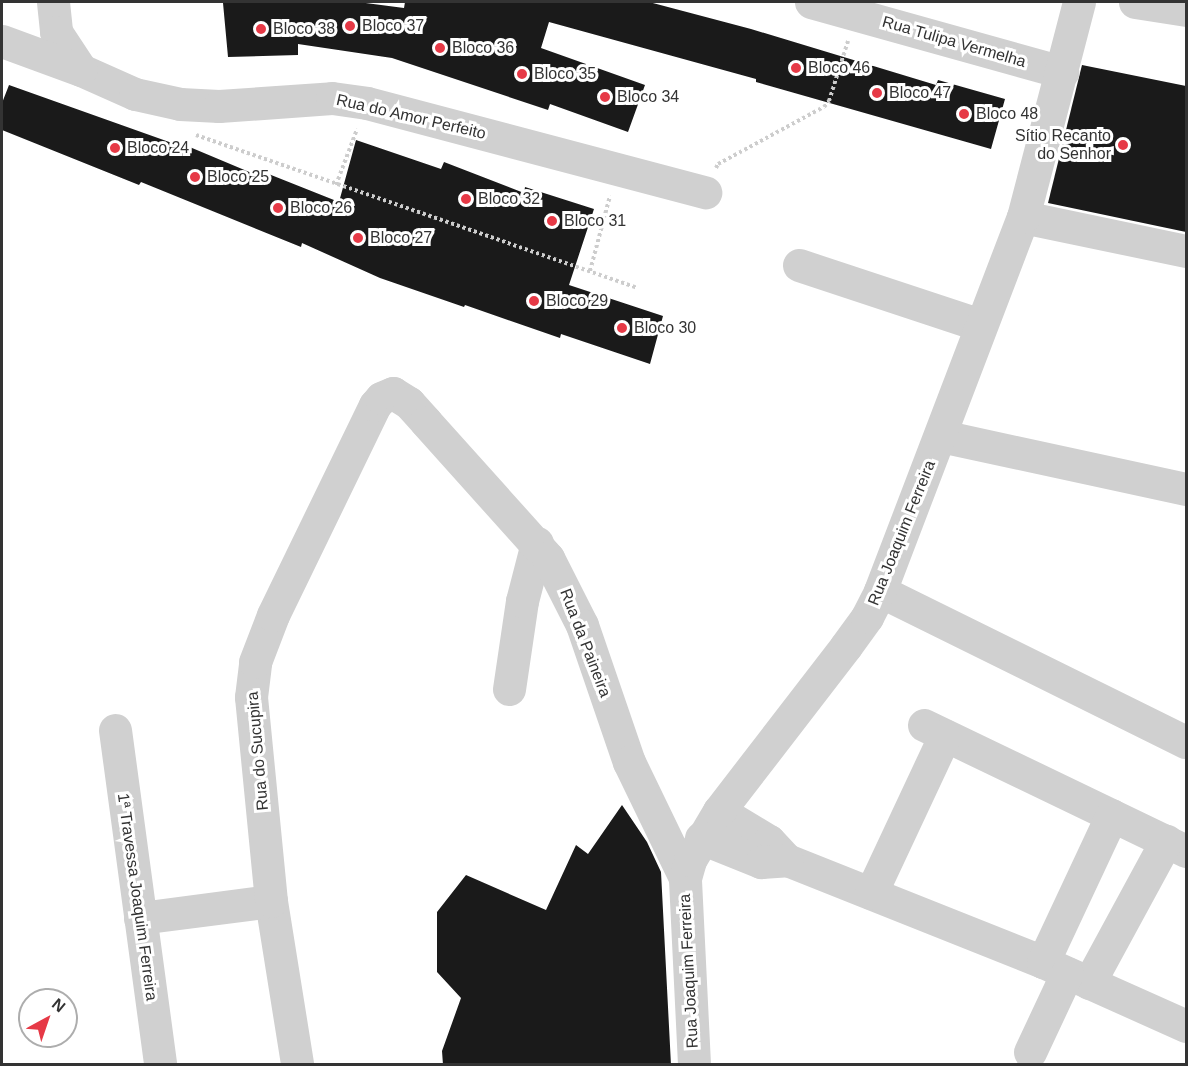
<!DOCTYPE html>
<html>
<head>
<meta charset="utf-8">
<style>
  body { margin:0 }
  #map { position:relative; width:1188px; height:1066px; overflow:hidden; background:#fff; font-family:Helvetica,sans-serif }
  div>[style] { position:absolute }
  .building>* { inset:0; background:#1a1a1a }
  .path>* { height:4px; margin-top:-2px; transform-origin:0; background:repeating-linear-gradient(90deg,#cdcdcd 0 3px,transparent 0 6px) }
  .minor>* { height:33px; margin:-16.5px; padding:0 16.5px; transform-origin:16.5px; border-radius:16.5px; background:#d0d0d0 }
  .dots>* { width:16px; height:16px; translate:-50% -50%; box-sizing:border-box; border:3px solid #fff; border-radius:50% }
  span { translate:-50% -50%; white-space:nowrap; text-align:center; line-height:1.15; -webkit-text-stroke:6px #fff; paint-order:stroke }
  .poi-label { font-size:16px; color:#333 }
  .left { translate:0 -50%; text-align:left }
  .right { translate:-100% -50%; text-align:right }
  .street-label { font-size:16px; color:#333 }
  .frame { position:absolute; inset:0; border:3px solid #333; pointer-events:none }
  .north { position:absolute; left:18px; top:988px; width:60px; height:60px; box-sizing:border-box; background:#fff; border:2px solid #adadad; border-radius:50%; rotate:40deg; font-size:16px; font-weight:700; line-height:24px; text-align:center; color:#333 }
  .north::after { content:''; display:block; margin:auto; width:21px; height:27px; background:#e63946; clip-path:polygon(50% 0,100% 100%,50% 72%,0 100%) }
</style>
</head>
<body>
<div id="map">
  <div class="building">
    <div style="clip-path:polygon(358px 2px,404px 8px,405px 2px,649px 2px,751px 29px,936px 85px,938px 80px,1005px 99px,991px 149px,756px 82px,756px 79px,549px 22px,541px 48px,645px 85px,628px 132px,550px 104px,548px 110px,392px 58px,298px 44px,298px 55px,228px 57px,223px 3px)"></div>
    <div style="clip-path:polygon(1082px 65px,1186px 86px,1186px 232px,1048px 203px)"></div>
    <div style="clip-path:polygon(9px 85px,172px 143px,173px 140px,254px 174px,256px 169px,339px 202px,356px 140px,441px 169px,444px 162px,524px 193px,525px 187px,594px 209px,569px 285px,663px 316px,650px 364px,561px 334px,560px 338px,465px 305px,464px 307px,380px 278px,302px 243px,301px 247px,141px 182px,139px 185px,2px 130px,2px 103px)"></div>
    <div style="clip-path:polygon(622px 805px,647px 842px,661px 872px,671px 1065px,443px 1065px,442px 1051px,461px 998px,437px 972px,437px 912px,466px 875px,546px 910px,576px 845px,588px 854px)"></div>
  </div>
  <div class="path">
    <div style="left:196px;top:135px;width:467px;rotate:19.1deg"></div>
    <div style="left:716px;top:168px;width:4px;rotate:-63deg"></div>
    <div style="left:718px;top:164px;width:120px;rotate:-28.3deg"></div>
    <div style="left:824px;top:107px;width:8px;rotate:-50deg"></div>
    <div style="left:829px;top:101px;width:63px;rotate:-72.4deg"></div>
    <div style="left:336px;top:185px;width:60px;rotate:-69.4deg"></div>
    <div style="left:590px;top:271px;width:78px;rotate:-75.1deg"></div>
  </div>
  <div class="minor">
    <div style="left:53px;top:2px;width:30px;rotate:84deg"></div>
    <div style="left:56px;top:32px;width:45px;rotate:56.7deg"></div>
    <div style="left:81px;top:70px;width:59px;rotate:24deg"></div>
    <div style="left:135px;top:94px;width:46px;rotate:12.5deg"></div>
    <div style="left:180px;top:104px;width:39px;rotate:3deg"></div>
    <div style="left:219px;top:106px;width:113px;rotate:-4deg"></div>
    <div style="left:332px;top:98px;width:35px;rotate:8deg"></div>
    <div style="left:367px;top:103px;width:350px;rotate:14.8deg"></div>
    <div style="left:811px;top:2px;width:261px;rotate:15.6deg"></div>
    <div style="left:1135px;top:2px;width:52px;rotate:8.9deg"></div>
    <div style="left:2px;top:41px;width:84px;rotate:20.2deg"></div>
    <div style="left:1023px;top:217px;width:167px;rotate:11.8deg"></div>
    <div style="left:799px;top:265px;width:191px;rotate:18.3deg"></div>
    <div style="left:941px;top:436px;width:251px;rotate:12.2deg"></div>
    <div style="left:880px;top:591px;width:341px;rotate:26.3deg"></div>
    <div style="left:509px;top:689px;width:89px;rotate:-81.6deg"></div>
    <div style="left:522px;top:601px;width:60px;rotate:-75.5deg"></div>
    <div style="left:924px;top:725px;width:291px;rotate:25.7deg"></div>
    <div style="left:115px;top:730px;width:337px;rotate:82.3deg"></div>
    <div style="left:719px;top:811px;width:58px;rotate:31deg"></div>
    <div style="left:769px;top:841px;width:26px;rotate:47deg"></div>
    <div style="left:787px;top:860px;width:276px;rotate:21.7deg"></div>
    <div style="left:1043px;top:962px;width:157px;rotate:24.1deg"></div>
    <div style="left:701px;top:838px;width:65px;rotate:21.8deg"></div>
    <div style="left:761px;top:862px;width:26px;rotate:-4deg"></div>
    <div style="left:871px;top:893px;width:174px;rotate:-64.9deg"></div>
    <div style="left:271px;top:901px;width:165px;rotate:80.9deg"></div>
    <div style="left:140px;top:918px;width:132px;rotate:-7.4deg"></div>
    <div style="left:271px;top:901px;width:205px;rotate:-95.6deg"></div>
    <div style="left:251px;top:697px;width:35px;rotate:-83deg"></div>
    <div style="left:255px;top:662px;width:50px;rotate:-69deg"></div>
    <div style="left:273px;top:615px;width:233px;rotate:-64.1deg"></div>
    <div style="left:375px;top:405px;width:9px;rotate:-49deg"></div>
    <div style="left:381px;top:398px;width:13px;rotate:-23deg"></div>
    <div style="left:393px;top:393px;width:19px;rotate:32deg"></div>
    <div style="left:409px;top:403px;width:25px;rotate:48deg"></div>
    <div style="left:426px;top:422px;width:183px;rotate:48.1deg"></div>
    <div style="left:548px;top:558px;width:75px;rotate:63.1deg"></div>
    <div style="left:582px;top:625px;width:145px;rotate:71.1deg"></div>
    <div style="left:629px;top:762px;width:129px;rotate:64.2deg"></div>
    <div style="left:1043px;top:962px;width:162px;rotate:-64.9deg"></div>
    <div style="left:1089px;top:983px;width:162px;rotate:-61.5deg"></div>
    <div style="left:1030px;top:1052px;width:87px;rotate:-64.9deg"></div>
    <div style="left:694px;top:1064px;width:186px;rotate:-92.8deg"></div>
    <div style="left:685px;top:878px;width:19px;rotate:-74deg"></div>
    <div style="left:690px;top:860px;width:57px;rotate:-59.4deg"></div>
    <div style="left:719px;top:811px;width:208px;rotate:-52.4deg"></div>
    <div style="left:846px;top:646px;width:36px;rotate:-54deg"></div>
    <div style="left:867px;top:617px;width:29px;rotate:-63deg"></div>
    <div style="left:880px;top:591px;width:400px;rotate:-69.1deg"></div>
    <div style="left:1023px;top:217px;width:222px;rotate:-75.4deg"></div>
  </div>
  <div class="dots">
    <div style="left:350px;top:26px;background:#e63946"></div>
    <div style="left:261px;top:29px;background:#e63946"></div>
    <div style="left:440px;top:48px;background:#e63946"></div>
    <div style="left:796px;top:68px;background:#e63946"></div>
    <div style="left:522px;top:74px;background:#e63946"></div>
    <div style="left:877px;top:93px;background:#e63946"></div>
    <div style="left:605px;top:97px;background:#e63946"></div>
    <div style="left:964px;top:114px;background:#e63946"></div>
    <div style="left:1123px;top:145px;background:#e63946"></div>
    <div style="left:115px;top:148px;background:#e63946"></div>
    <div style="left:195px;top:177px;background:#e63946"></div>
    <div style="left:466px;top:199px;background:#e63946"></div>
    <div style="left:278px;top:208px;background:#e63946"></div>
    <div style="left:552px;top:221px;background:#e63946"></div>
    <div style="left:358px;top:238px;background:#e63946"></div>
    <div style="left:534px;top:301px;background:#e63946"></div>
    <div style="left:622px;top:328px;background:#e63946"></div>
  </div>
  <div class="poi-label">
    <span class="left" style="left:362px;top:26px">Bloco 37</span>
    <span class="left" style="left:273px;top:29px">Bloco 38</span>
    <span class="left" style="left:452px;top:48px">Bloco 36</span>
    <span class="left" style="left:808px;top:68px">Bloco 46</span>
    <span class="left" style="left:534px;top:74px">Bloco 35</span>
    <span class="left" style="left:889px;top:93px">Bloco 47</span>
    <span class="left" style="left:617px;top:97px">Bloco 34</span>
    <span class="left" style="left:976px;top:114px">Bloco 48</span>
    <span class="right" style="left:1111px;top:145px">Sítio Recanto<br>do Senhor</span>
    <span class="left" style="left:127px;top:148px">Bloco 24</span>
    <span class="left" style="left:207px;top:177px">Bloco 25</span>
    <span class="left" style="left:478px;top:199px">Bloco 32</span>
    <span class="left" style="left:290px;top:208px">Bloco 26</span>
    <span class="left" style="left:564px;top:221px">Bloco 31</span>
    <span class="left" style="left:370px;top:238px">Bloco 27</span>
    <span class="left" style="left:546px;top:301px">Bloco 29</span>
    <span class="left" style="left:634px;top:328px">Bloco 30</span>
  </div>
  <div class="street-label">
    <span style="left:954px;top:42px;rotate:16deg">Rua Tulipa Vermelha</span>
    <span style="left:411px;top:117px;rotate:13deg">Rua do Amor Perfeito</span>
    <span style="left:902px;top:533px;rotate:-68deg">Rua Joaquim Ferreira</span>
    <span style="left:585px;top:643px;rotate:69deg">Rua da Paineira</span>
    <span style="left:258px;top:751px;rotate:-95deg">Rua do Sucupira</span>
    <span style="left:137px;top:897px;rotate:82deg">1ª Travessa Joaquim Ferreira</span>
    <span style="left:689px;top:971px;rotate:-93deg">Rua Joaquim Ferreira</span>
  </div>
  <div class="frame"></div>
  <div class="north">N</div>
</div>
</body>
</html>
